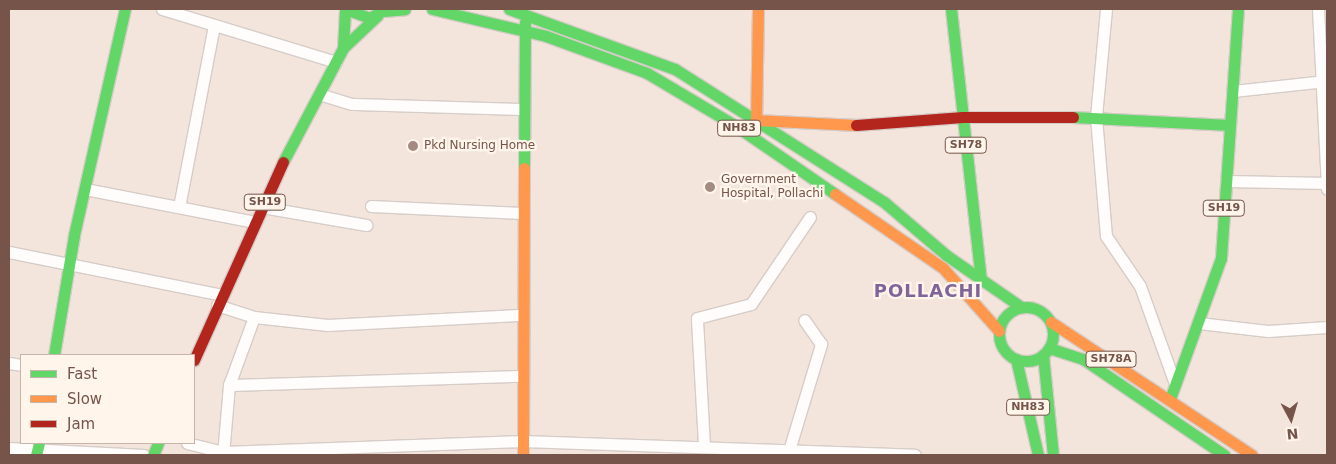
<!DOCTYPE html>
<html>
<head>
<meta charset="utf-8">
<style>
  body { margin:0 }
  #map { position:relative; width:1336px; height:464px; overflow:hidden; background:#f7f1eb; font-family:"DejaVu Sans",sans-serif }
  div>[style] { position:absolute }
  .residential>* { inset:0; background:#f3e5db }
  .roads { filter:drop-shadow(1px 0 #d6ccc8) drop-shadow(-1px 0 #d6ccc8) drop-shadow(0 1px #d6ccc8) drop-shadow(0 -1px #d6ccc8) }
  .street>* { height:11px; margin:-5.5px; padding:0 5.5px; transform-origin:5.5px; border-radius:5.5px; background:#fefdfc }
  .fast>* { height:11px; margin:-5.5px; padding:0 5.5px; transform-origin:5.5px; border-radius:5.5px; background:#63d668 }
  .fast>.ring { margin:-5.5px; padding:0; box-sizing:content-box; background:none; border:11px solid #63d668; border-radius:50% }
  .slow>* { height:11px; margin:-5.5px; padding:0 5.5px; transform-origin:5.5px; border-radius:5.5px; background:#ff974d }
  .jam>* { height:11px; margin:-5.5px; padding:0 5.5px; transform-origin:5.5px; border-radius:5.5px; background:#b3261e }
  .dots>* { width:14px; height:14px; translate:-50% -50%; box-sizing:border-box; border:2px solid #fff5eb; border-radius:50% }
  span { translate:-50% -50%; white-space:nowrap; text-align:center; line-height:1.15; -webkit-text-stroke:4.5px #fff5eb; paint-order:stroke }
  .shield-label span { padding:1px 4px; background:#fff5eb; border:1px solid; border-radius:4px; -webkit-text-stroke-width:0 }
  .shield-label { font-size:11px; color:#765449; font-weight:700 }
  .poi-label { font-size:12px; color:#765449 }
  .left { translate:0 -50%; text-align:left }
  .district-label { font-size:18px; color:#81649a; font-weight:700; letter-spacing:1px }
  .frame { position:absolute; inset:0; border:10px solid #765449; pointer-events:none }
  .legend { position:absolute; left:20px; top:354px; width:175px; height:90px; box-sizing:border-box; background:#fff5eb; border:1px solid #c8b5aa; margin:0; padding:6px 9px; list-style:none; font-size:15px; color:#765449 }
  .legend li { display:flex; align-items:center; gap:10px; height:25px }
  .legend b { width:25px; border:1px solid #c8b5aa }
  .north { position:absolute; left:1266px; top:394px; width:50px; height:50px; -webkit-text-stroke:4px #fff5eb; paint-order:stroke; rotate:174deg; font-size:14px; font-weight:700; line-height:20px; text-align:center; color:#765449 }
  .north::after { content:''; display:block; margin:auto; width:18px; height:22px; background:#765449; clip-path:polygon(50% 0,100% 100%,50% 72%,0 100%) }
</style>
</head>
<body>
<div id="map">
  <div class="residential">
    <div style="clip-path:polygon(evenodd,9px 9px,1327px 9px,1327px 455px,9px 455px,9px 9px,21px 355px,194px 355px,194px 443px,21px 443px,21px 355px)"></div>
  </div>
  <div class="roads">
    <div class="street">
      <div style="left:162px;top:9px;width:182px;rotate:16.9deg"></div>
      <div style="left:1106px;top:9px;width:108px;rotate:95.3deg"></div>
      <div style="left:1096px;top:117px;width:119px;rotate:85.2deg"></div>
      <div style="left:1106px;top:236px;width:60px;rotate:55.8deg"></div>
      <div style="left:1140px;top:286px;width:104px;rotate:70.3deg"></div>
      <div style="left:1318px;top:9px;width:180px;rotate:87.1deg"></div>
      <div style="left:1233px;top:91px;width:93px;rotate:-6.2deg"></div>
      <div style="left:319px;top:94px;width:34px;rotate:17deg"></div>
      <div style="left:352px;top:104px;width:171px;rotate:1.7deg"></div>
      <div style="left:1226px;top:181px;width:101px;rotate:1.1deg"></div>
      <div style="left:85px;top:189px;width:173px;rotate:11deg"></div>
      <div style="left:371px;top:206px;width:151px;rotate:2.7deg"></div>
      <div style="left:179px;top:207px;width:185px;rotate:-79.1deg"></div>
      <div style="left:262px;top:207px;width:106px;rotate:9.8deg"></div>
      <div style="left:9px;top:252px;width:217px;rotate:11.4deg"></div>
      <div style="left:217px;top:305px;width:39px;rotate:18deg"></div>
      <div style="left:254px;top:317px;width:74px;rotate:6.2deg"></div>
      <div style="left:328px;top:325px;width:194px;rotate:-3deg"></div>
      <div style="left:1199px;top:323px;width:69px;rotate:6.6deg"></div>
      <div style="left:1268px;top:331px;width:59px;rotate:-3.9deg"></div>
      <div style="left:9px;top:363px;width:12px;rotate:9deg"></div>
      <div style="left:229px;top:385px;width:293px;rotate:-1.8deg"></div>
      <div style="left:187px;top:443px;width:37px;rotate:14deg"></div>
      <div style="left:223px;top:452px;width:300px;rotate:-2.1deg"></div>
      <div style="left:523px;top:441px;width:392px;rotate:2deg"></div>
      <div style="left:704px;top:445px;width:127px;rotate:-93.2deg"></div>
      <div style="left:697px;top:318px;width:56px;rotate:-14.5deg"></div>
      <div style="left:751px;top:304px;width:105px;rotate:-55.9deg"></div>
      <div style="left:790px;top:447px;width:108px;rotate:-73.2deg"></div>
      <div style="left:821px;top:344px;width:29px;rotate:-125deg"></div>
      <div style="left:9px;top:448px;width:135px;rotate:3deg"></div>
      <div style="left:223px;top:455px;width:70px;rotate:-85.1deg"></div>
      <div style="left:229px;top:385px;width:72px;rotate:-69.8deg"></div>
    </div>
    <div class="fast">
      <div style="left:346px;top:9px;width:25px;rotate:21deg"></div>
      <div style="left:369px;top:18px;width:19px;rotate:-28deg"></div>
      <div style="left:432px;top:9px;width:117px;rotate:13.3deg"></div>
      <div style="left:546px;top:36px;width:108px;rotate:20.1deg"></div>
      <div style="left:647px;top:73px;width:104px;rotate:30.8deg"></div>
      <div style="left:736px;top:126px;width:120px;rotate:34.5deg"></div>
      <div style="left:509px;top:9px;width:177px;rotate:19.9deg"></div>
      <div style="left:675px;top:69px;width:248px;rotate:32.5deg"></div>
      <div style="left:884px;top:202px;width:82px;rotate:40.5deg"></div>
      <div style="left:946px;top:255px;width:91px;rotate:34.7deg"></div>
      <div style="left:951px;top:9px;width:274px;rotate:83.7deg"></div>
      <div style="left:384px;top:11px;width:21px;rotate:-5deg"></div>
      <div style="left:343px;top:48px;width:39px;rotate:-87deg"></div>
      <div style="left:1073px;top:117px;width:157px;rotate:2.9deg"></div>
      <div style="left:283px;top:162px;width:129px;rotate:-62.2deg"></div>
      <div style="left:343px;top:48px;width:47px;rotate:-43.3deg"></div>
      <div style="left:524px;top:168px;width:146px;rotate:-89.6deg"></div>
      <div class="ring" style="left:999px;top:307px;width:43px;height:43px"></div>
      <div style="left:1049px;top:348px;width:36px;rotate:18deg"></div>
      <div style="left:1083px;top:359px;width:171px;rotate:34.2deg"></div>
      <div style="left:54px;top:355px;width:122px;rotate:-80.5deg"></div>
      <div style="left:74px;top:235px;width:232px;rotate:-77.3deg"></div>
      <div style="left:1043px;top:355px;width:100px;rotate:84.3deg"></div>
      <div style="left:1016px;top:359px;width:98px;rotate:77.1deg"></div>
      <div style="left:1170px;top:399px;width:150px;rotate:-70.1deg"></div>
      <div style="left:1221px;top:258px;width:250px;rotate:-86.1deg"></div>
      <div style="left:36px;top:455px;width:12px;rotate:-76deg"></div>
      <div style="left:153px;top:455px;width:13px;rotate:-67deg"></div>
    </div>
    <div class="slow">
      <div style="left:758px;top:9px;width:111px;rotate:91deg"></div>
      <div style="left:756px;top:120px;width:100px;rotate:2.9deg"></div>
      <div style="left:835px;top:194px;width:131px;rotate:34.4deg"></div>
      <div style="left:943px;top:268px;width:84px;rotate:48.4deg"></div>
      <div style="left:1051px;top:322px;width:241px;rotate:33.5deg"></div>
      <div style="left:523px;top:455px;width:287px;rotate:-89.8deg"></div>
    </div>
    <div class="jam">
      <div style="left:856px;top:125px;width:107px;rotate:-4.3deg"></div>
      <div style="left:963px;top:117px;width:110px"></div>
      <div style="left:194px;top:360px;width:217px;rotate:-65.8deg"></div>
    </div>
  </div>
  <div class="dots">
    <div style="left:413px;top:146px;background:#a38b82"></div>
    <div style="left:710px;top:187px;background:#a38b82"></div>
  </div>
  <div class="shield-label">
    <span style="left:739px;top:128px">NH83</span>
    <span style="left:966px;top:145px">SH78</span>
    <span style="left:265px;top:202px">SH19</span>
    <span style="left:1224px;top:208px">SH19</span>
    <span style="left:1111px;top:359px">SH78A</span>
    <span style="left:1028px;top:407px">NH83</span>
  </div>
  <div class="poi-label">
    <span class="left" style="left:424px;top:146px">Pkd Nursing Home</span>
    <span class="left" style="left:721px;top:187px">Government<br>Hospital, Pollachi</span>
  </div>
  <div class="district-label">
    <span style="left:928px;top:291px">POLLACHI</span>
  </div>
  <div class="frame"></div>
  <ul class="legend">
  <li><b style="height:6px;background:#63d668"></b>Fast</li>
  <li><b style="height:6px;background:#ff974d"></b>Slow</li>
  <li><b style="height:6px;background:#b3261e"></b>Jam</li>
  </ul>
  <div class="north">N</div>
</div>
</body>
</html>
